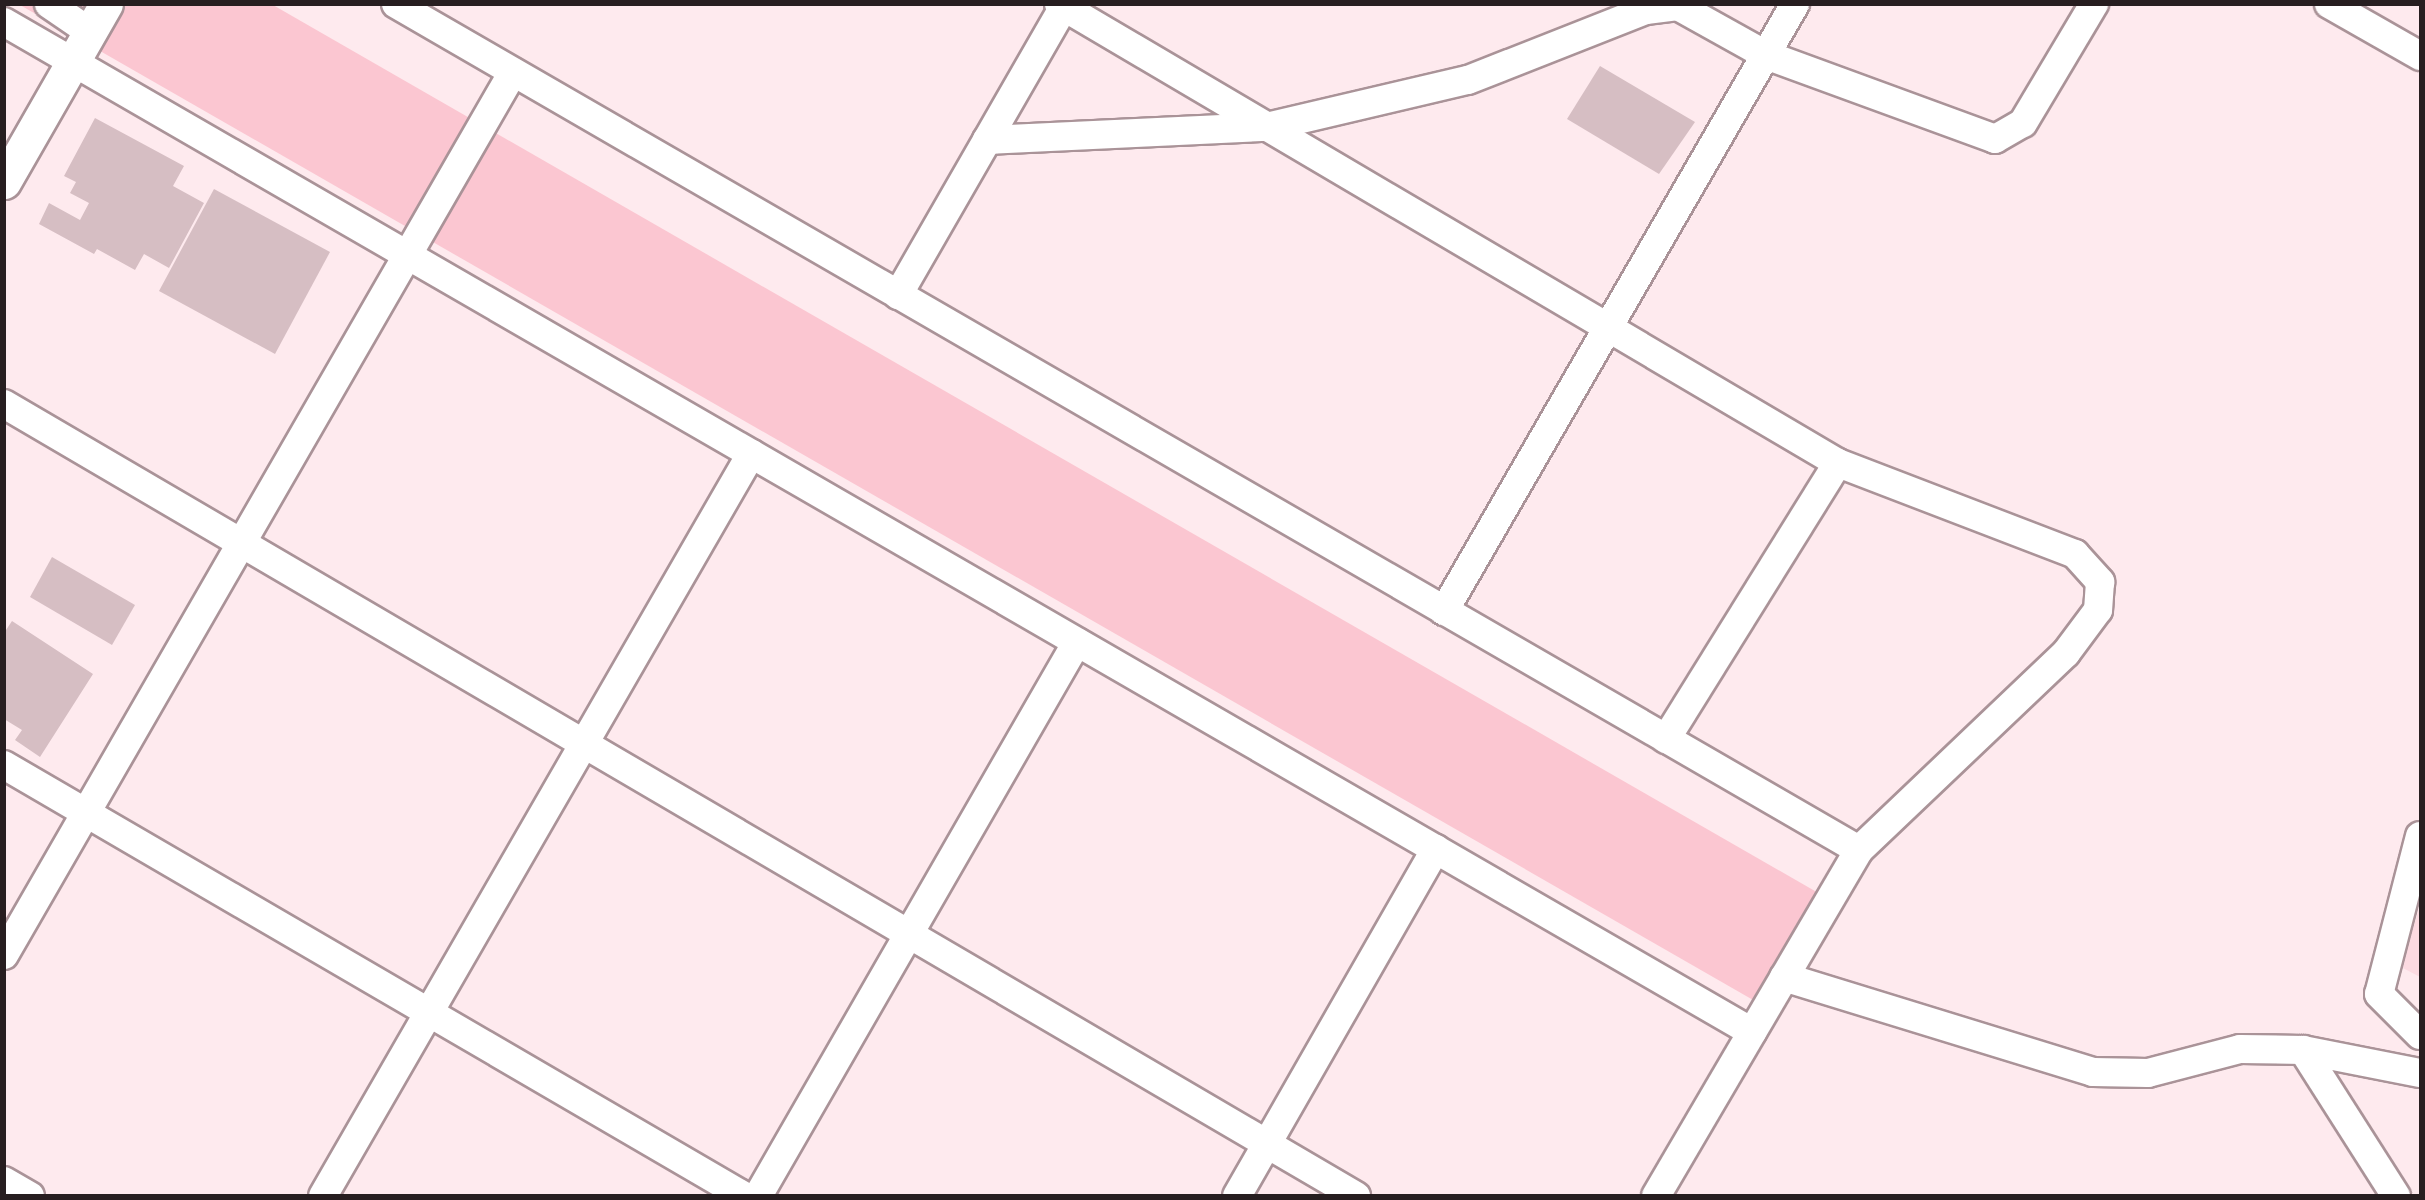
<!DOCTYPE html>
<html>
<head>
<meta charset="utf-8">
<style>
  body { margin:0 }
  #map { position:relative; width:2425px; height:1200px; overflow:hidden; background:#feeaee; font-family:Raleway,sans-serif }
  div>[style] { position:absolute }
  .built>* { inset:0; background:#fcdae1 }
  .green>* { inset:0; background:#fbc6d1 }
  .building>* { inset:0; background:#d6bec3 }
  .roads { filter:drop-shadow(2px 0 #aa9398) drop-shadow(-2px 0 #aa9398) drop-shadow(0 2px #aa9398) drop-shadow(0 -2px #aa9398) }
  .street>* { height:28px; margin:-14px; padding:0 14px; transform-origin:14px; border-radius:14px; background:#fff }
  .primary>* { height:33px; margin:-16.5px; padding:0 16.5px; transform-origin:16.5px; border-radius:16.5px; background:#fff }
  span { translate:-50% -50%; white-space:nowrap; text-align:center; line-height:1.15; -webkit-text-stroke:4.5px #feeaee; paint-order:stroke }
  .frame { position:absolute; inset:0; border:6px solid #271e20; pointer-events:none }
</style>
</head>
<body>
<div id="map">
  <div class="built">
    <div style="clip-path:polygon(2420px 906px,2420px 977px,2401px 967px)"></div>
  </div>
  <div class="green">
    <div style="clip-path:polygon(20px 5px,273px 5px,1834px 902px,1774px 1012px)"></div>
  </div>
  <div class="building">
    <div style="clip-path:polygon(1600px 66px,1695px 122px,1659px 174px,1567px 119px)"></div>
    <div style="clip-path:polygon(95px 118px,184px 166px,173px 186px,204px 203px,169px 268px,144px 254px,135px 270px,97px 249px,94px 254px,39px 224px,49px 203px,80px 220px,89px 203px,70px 193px,76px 182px,64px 176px)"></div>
    <div style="clip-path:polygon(214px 189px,330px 252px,275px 354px,159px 291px)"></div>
    <div style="clip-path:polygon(52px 557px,135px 605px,112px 645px,30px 597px)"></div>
    <div style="clip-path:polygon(12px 621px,93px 674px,40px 757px,15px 740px,22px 730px,4px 719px,4px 633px)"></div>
  </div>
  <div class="roads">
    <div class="street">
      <div style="left:49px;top:4px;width:50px;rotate:34.3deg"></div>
      <div style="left:396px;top:4px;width:1690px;rotate:30.04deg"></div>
      <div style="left:1059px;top:4px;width:904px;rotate:30.51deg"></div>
      <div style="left:1838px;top:463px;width:254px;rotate:21deg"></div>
      <div style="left:2075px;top:554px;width:38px;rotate:48deg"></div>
      <div style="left:2100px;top:582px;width:28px;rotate:94deg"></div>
      <div style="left:2098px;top:610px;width:54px;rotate:126.7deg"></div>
      <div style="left:2066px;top:653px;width:286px;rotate:136.4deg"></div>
      <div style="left:1859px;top:850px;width:401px;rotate:120.4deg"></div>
      <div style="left:2329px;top:4px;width:105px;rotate:29.7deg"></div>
      <div style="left:4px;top:22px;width:2019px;rotate:30.02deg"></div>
      <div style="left:987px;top:140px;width:280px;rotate:-2.7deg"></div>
      <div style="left:1267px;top:127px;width:206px;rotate:-13.2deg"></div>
      <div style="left:1468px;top:80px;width:191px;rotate:-21.5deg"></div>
      <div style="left:1646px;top:10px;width:32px;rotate:-7deg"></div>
      <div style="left:1678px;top:6px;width:101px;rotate:29.1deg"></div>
      <div style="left:1766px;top:55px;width:244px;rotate:20.1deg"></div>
      <div style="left:1995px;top:139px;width:32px;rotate:-30deg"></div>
      <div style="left:2023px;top:123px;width:139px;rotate:-59.2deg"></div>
      <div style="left:898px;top:295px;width:336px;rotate:-60.1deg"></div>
      <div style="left:4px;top:404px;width:1567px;rotate:30.36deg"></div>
      <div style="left:1444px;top:611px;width:701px;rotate:-59.96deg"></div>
      <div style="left:1666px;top:739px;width:325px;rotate:-58.1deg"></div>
      <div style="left:4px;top:765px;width:856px;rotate:30.22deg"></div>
      <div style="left:2420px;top:836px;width:163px;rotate:104.5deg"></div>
      <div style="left:2379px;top:994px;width:58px;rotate:45deg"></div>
      <div style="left:4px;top:955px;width:1019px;rotate:-60.04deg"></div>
      <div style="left:1784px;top:977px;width:323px;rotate:17.1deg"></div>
      <div style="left:2093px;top:1072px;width:55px;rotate:1deg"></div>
      <div style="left:2148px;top:1073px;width:95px;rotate:-14.6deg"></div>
      <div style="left:2240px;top:1049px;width:63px;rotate:0.9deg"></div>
      <div style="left:2303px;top:1050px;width:119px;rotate:11.1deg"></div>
      <div style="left:2303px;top:1050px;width:173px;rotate:57.5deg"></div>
      <div style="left:4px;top:1181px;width:30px;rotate:30deg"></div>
      <div style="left:323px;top:1196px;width:857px;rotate:-60.02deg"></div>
      <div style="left:758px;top:1196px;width:639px;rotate:-60.07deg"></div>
      <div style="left:1237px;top:1196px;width:400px;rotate:-60.2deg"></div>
    </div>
    <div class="primary">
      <div style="left:4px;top:182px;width:205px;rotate:-60.2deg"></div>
    </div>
  </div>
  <div class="frame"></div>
</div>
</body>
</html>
